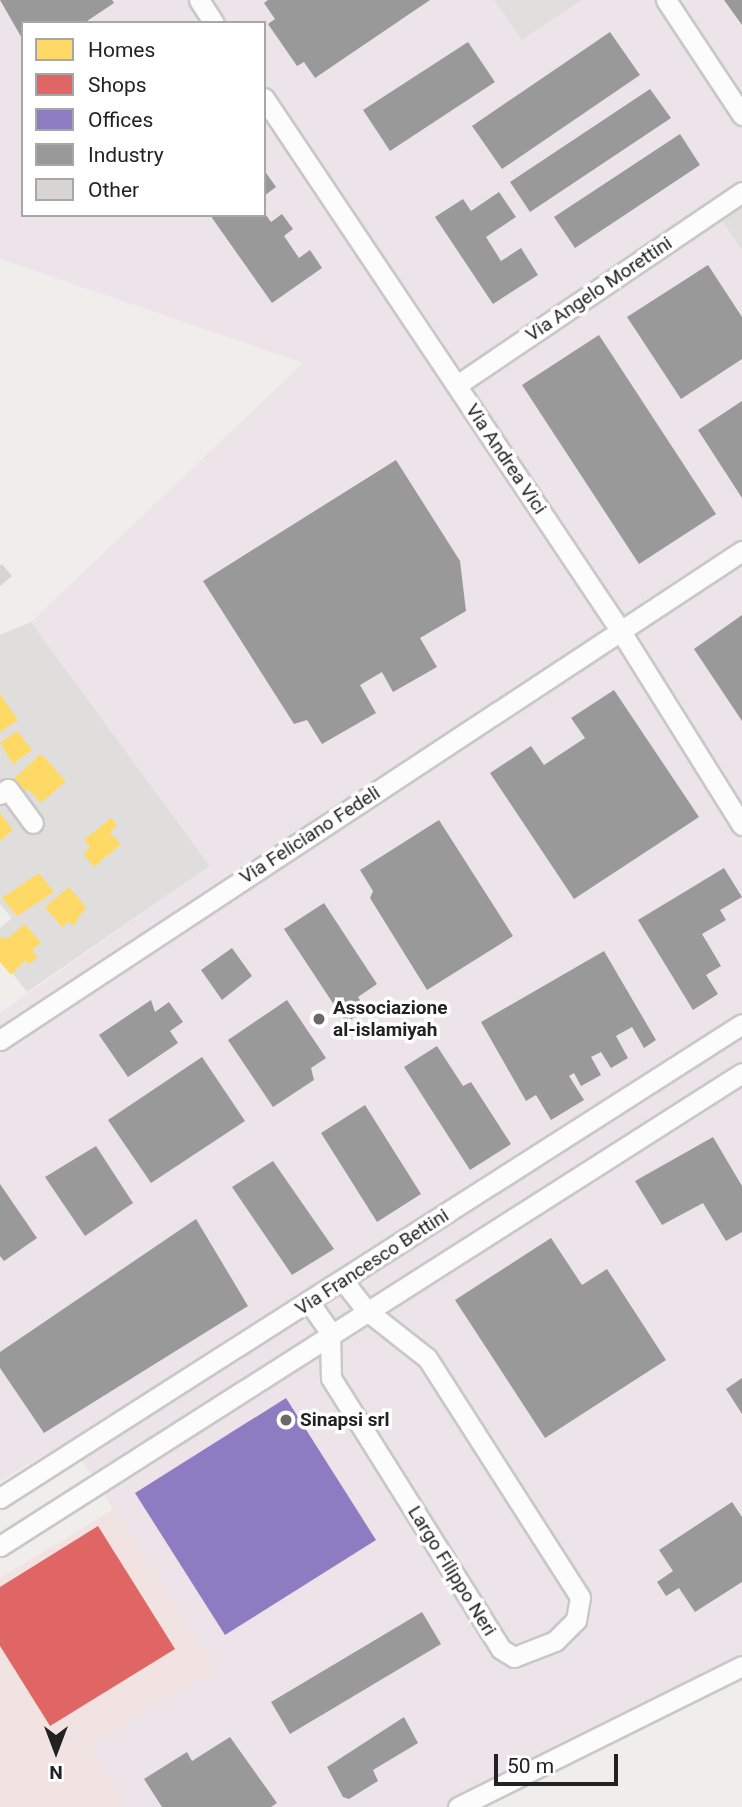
<!DOCTYPE html>
<html>
<head>
<meta charset="utf-8">
<style>
  body { margin:0 }
  #map { position:relative; width:742px; height:1807px; overflow:hidden; background:#f0eeeb; font-family:Roboto,sans-serif }
  div>[style] { position:absolute }
  .residential>* { inset:0; background:#dfdedc }
  .commercial>* { inset:0; background:#f1e3e1 }
  .industrial>* { inset:0; background:#ede4e9 }
  .parking>* { inset:0; background:#e0dfde }
  .homes>* { inset:0; background:#ffd966 }
  .shops>* { inset:0; background:#e06666 }
  .offices>* { inset:0; background:#8e7cc3 }
  .industry>* { inset:0; background:#999 }
  .building>* { inset:0; background:#d7d4d2 }
  .roads { filter:drop-shadow(2px 0 #c9c8c7) drop-shadow(-2px 0 #c9c8c7) drop-shadow(0 2px #c9c8c7) drop-shadow(0 -2px #c9c8c7) }
  .minor>* { height:19px; margin:-9.5px; padding:0 9.5px; transform-origin:9.5px; border-radius:9.5px; background:#fdfcfc }
  .dots>* { width:19px; height:19px; translate:-50% -50%; box-sizing:border-box; border:4px solid #fff; border-radius:50% }
  span { translate:-50% -50%; white-space:nowrap; text-align:center; line-height:1.15; -webkit-text-stroke:7px #fff; paint-order:stroke }
  .street-label { font-size:19px; color:#222 }
  .poi-label { font-size:19px; color:#222; font-weight:700 }
  .left { translate:0 -50%; text-align:left }
  .legend { position:absolute; left:21px; top:21px; width:245px; height:196px; box-sizing:border-box; background:#fff; border:2px solid #a7a7a7; margin:0; padding:9px 12px; list-style:none; font-size:21px; color:#222 }
  .legend li { display:flex; align-items:center; gap:14px; height:35px }
  .legend b { width:35px; border:2px solid #a7a7a7 }
  .north { position:absolute; left:21px; top:1716px; width:70px; height:70px; -webkit-text-stroke:5px #fff; paint-order:stroke; rotate:180deg; font-size:19px; font-weight:700; line-height:28px; text-align:center; color:#222 }
  .north::after { content:''; display:block; margin:auto; width:24px; height:32px; background:#222; clip-path:polygon(50% 0,100% 100%,50% 72%,0 100%) }
  .scale { position:absolute; left:494px; top:1754px; width:124px; height:32px; box-sizing:border-box; border:4px solid #222; border-top:0; padding-left:9px; font-size:21px; line-height:24px; white-space:nowrap; color:#222; -webkit-text-stroke:5px #fff; paint-order:stroke }
</style>
</head>
<body>
<div id="map">
  <div class="residential">
    <div style="clip-path:polygon(31px 622px,210px 866px,27px 992px,0 957px,0 928px,12px 918px,0 904px,0 635px)"></div>
  </div>
  <div class="commercial">
    <div style="clip-path:polygon(114px 1509px,217px 1668px,90px 1746px,124px 1800px,114px 1807px,0 1807px,0 1578px)"></div>
  </div>
  <div class="industrial">
    <div style="clip-path:polygon(evenodd,0 0,742px 0,742px 1670px,450px 1807px,114px 1807px,124px 1799px,89px 1746px,217px 1668px,69px 1441px,0 1481px,0 1013px,210px 866px,31px 622px,303px 363px,0 259px,0 0,23px 23px,264px 23px,264px 215px,23px 215px,23px 23px)"></div>
  </div>
  <div class="parking">
    <div style="clip-path:polygon(494px 0,581px 0,522px 40px)"></div>
    <div style="clip-path:polygon(742px 207px,742px 250px,722px 221px)"></div>
  </div>
  <div class="homes">
    <div style="clip-path:polygon(0 694px,18px 720px,0 732px)"></div>
    <div style="clip-path:polygon(17px 731px,32px 750px,13px 764px,0 743px)"></div>
    <div style="clip-path:polygon(41px 754px,66px 781px,41px 803px,28px 789px,21px 796px,9px 783px)"></div>
    <div style="clip-path:polygon(0 813px,13px 830px,0 841px)"></div>
    <div style="clip-path:polygon(111px 818px,117px 825px,110px 832px,121px 844px,94px 867px,83px 854px,90px 847px,84px 840px)"></div>
    <div style="clip-path:polygon(39px 873px,54px 892px,17px 916px,2px 898px)"></div>
    <div style="clip-path:polygon(69px 887px,86px 907px,73px 926px,69px 921px,62px 927px,45px 907px)"></div>
    <div style="clip-path:polygon(25px 924px,41px 943px,32px 950px,38px 957px,29px 964px,25px 960px,11px 975px,0 962px,0 937px,7px 939px)"></div>
  </div>
  <div class="shops">
    <div style="clip-path:polygon(98px 1526px,175px 1649px,50px 1726px,0 1646px,0 1587px)"></div>
  </div>
  <div class="offices">
    <div style="clip-path:polygon(286px 1398px,376px 1540px,225px 1635px,135px 1493px)"></div>
  </div>
  <div class="industry">
    <div style="clip-path:polygon(0 0,112px 0,114px 3px,84px 23px,23px 23px,23px 40px)"></div>
    <div style="clip-path:polygon(268px 0,430px 0,315px 78px,304px 62px,297px 66px,268px 24px,275px 19px,264px 3px)"></div>
    <div style="clip-path:polygon(724px 0,742px 0,742px 25px)"></div>
    <div style="clip-path:polygon(610px 32px,640px 75px,502px 169px,472px 126px)"></div>
    <div style="clip-path:polygon(468px 42px,495px 82px,390px 151px,363px 110px)"></div>
    <div style="clip-path:polygon(650px 89px,671px 118px,530px 212px,510px 182px)"></div>
    <div style="clip-path:polygon(680px 134px,700px 165px,575px 248px,554px 217px)"></div>
    <div style="clip-path:polygon(264px 170px,276px 187px,264px 196px)"></div>
    <div style="clip-path:polygon(499px 192px,516px 217px,486px 237px,501px 261px,521px 248px,538px 275px,493px 304px,435px 217px,463px 199px,471px 211px)"></div>
    <div style="clip-path:polygon(282px 214px,293px 229px,284px 236px,299px 258px,310px 250px,322px 268px,272px 303px,210px 215px,266px 215px,271px 222px)"></div>
    <div style="clip-path:polygon(708px 265px,742px 317px,742px 359px,681px 399px,627px 317px)"></div>
    <div style="clip-path:polygon(599px 335px,716px 514px,639px 564px,522px 385px)"></div>
    <div style="clip-path:polygon(742px 401px,742px 498px,698px 430px)"></div>
    <div style="clip-path:polygon(396px 460px,460px 561px,466px 611px,420px 638px,437px 667px,393px 692px,382px 672px,360px 685px,376px 713px,322px 744px,307px 720px,294px 724px,203px 581px)"></div>
    <div style="clip-path:polygon(742px 615px,742px 721px,694px 649px)"></div>
    <div style="clip-path:polygon(614px 690px,699px 817px,574px 899px,490px 773px,531px 746px,544px 765px,585px 738px,571px 718px)"></div>
    <div style="clip-path:polygon(439px 820px,513px 936px,427px 990px,370px 898px,373px 891px,360px 870px)"></div>
    <div style="clip-path:polygon(724px 868px,742px 897px,720px 910px,726px 920px,702px 934px,721px 966px,706px 975px,718px 994px,693px 1010px,638px 920px)"></div>
    <div style="clip-path:polygon(324px 903px,377px 984px,358px 997px,366px 1009px,346px 1023px,284px 929px)"></div>
    <div style="clip-path:polygon(232px 948px,252px 976px,222px 1000px,201px 970px)"></div>
    <div style="clip-path:polygon(604px 951px,656px 1040px,644px 1048px,632px 1027px,616px 1036px,628px 1058px,611px 1068px,601px 1052px,591px 1057px,601px 1075px,581px 1086px,574px 1073px,569px 1076px,584px 1100px,551px 1120px,536px 1095px,526px 1101px,481px 1022px)"></div>
    <div style="clip-path:polygon(151px 1000px,155px 1012px,169px 1002px,183px 1022px,170px 1031px,178px 1043px,128px 1077px,99px 1035px)"></div>
    <div style="clip-path:polygon(287px 1000px,326px 1058px,311px 1068px,314px 1080px,273px 1107px,228px 1040px)"></div>
    <div style="clip-path:polygon(437px 1046px,463px 1086px,471px 1082px,511px 1144px,470px 1170px,404px 1067px)"></div>
    <div style="clip-path:polygon(202px 1057px,245px 1121px,151px 1183px,108px 1120px)"></div>
    <div style="clip-path:polygon(365px 1105px,421px 1194px,377px 1222px,321px 1133px)"></div>
    <div style="clip-path:polygon(713px 1137px,742px 1186px,742px 1232px,726px 1241px,703px 1203px,662px 1225px,635px 1181px)"></div>
    <div style="clip-path:polygon(96px 1146px,133px 1203px,85px 1236px,45px 1177px)"></div>
    <div style="clip-path:polygon(273px 1161px,334px 1249px,292px 1275px,232px 1187px)"></div>
    <div style="clip-path:polygon(0 1184px,37px 1238px,4px 1261px,0 1256px)"></div>
    <div style="clip-path:polygon(196px 1219px,248px 1306px,44px 1433px,0 1368px,0 1352px)"></div>
    <div style="clip-path:polygon(551px 1238px,582px 1285px,607px 1269px,666px 1360px,545px 1438px,455px 1300px)"></div>
    <div style="clip-path:polygon(742px 1378px,742px 1414px,726px 1389px)"></div>
    <div style="clip-path:polygon(732px 1502px,742px 1517px,742px 1582px,695px 1612px,679px 1588px,666px 1596px,657px 1582px,673px 1571px,659px 1550px)"></div>
    <div style="clip-path:polygon(422px 1612px,441px 1644px,290px 1734px,271px 1702px)"></div>
    <div style="clip-path:polygon(404px 1717px,418px 1743px,373px 1770px,378px 1781px,349px 1799px,343px 1797px,327px 1767px)"></div>
    <div style="clip-path:polygon(230px 1737px,277px 1803px,271px 1807px,162px 1807px,144px 1779px,187px 1752px,192px 1761px)"></div>
  </div>
  <div class="building">
    <div style="clip-path:polygon(2px 564px,12px 576px,0 586px,0 566px)"></div>
  </div>
  <div class="roads">
    <div class="minor">
      <div style="left:199px;top:0;width:27px;rotate:57deg"></div>
      <div style="left:666px;top:0;width:138px;rotate:56.5deg"></div>
      <div style="left:264px;top:98px;width:640px;rotate:56.21deg"></div>
      <div style="left:620px;top:630px;width:230px;rotate:58deg"></div>
      <div style="left:457px;top:385px;width:344px;rotate:-34.1deg"></div>
      <div style="left:0;top:794px;width:9px;rotate:-32deg"></div>
      <div style="left:8px;top:789px;width:42px;rotate:53.7deg"></div>
      <div style="left:0;top:1040px;width:889px;rotate:-33.39deg"></div>
      <div style="left:309px;top:1302px;width:37px;rotate:55deg"></div>
      <div style="left:330px;top:1332px;width:46px;rotate:88.8deg"></div>
      <div style="left:331px;top:1378px;width:320px;rotate:57.9deg"></div>
      <div style="left:501px;top:1649px;width:15px;rotate:32deg"></div>
      <div style="left:514px;top:1657px;width:44px;rotate:-21.3deg"></div>
      <div style="left:555px;top:1641px;width:30px;rotate:-45deg"></div>
      <div style="left:576px;top:1620px;width:23px;rotate:-80deg"></div>
      <div style="left:580px;top:1597px;width:284px;rotate:-122.6deg"></div>
      <div style="left:427px;top:1358px;width:78px;rotate:-141.8deg"></div>
      <div style="left:366px;top:1310px;width:37px;rotate:-128deg"></div>
      <div style="left:0;top:1498px;width:880px;rotate:-32.57deg"></div>
      <div style="left:0;top:1546px;width:880px;rotate:-32.52deg"></div>
      <div style="left:458px;top:1807px;width:317px;rotate:-26.4deg"></div>
    </div>
  </div>
  <div class="dots">
    <div style="left:319px;top:1019px;background:#6a6968"></div>
    <div style="left:286px;top:1420px;background:#6a6968"></div>
  </div>
  <div class="street-label">
    <span style="left:599px;top:289px;rotate:-34deg">Via Angelo Morettini</span>
    <span style="left:506px;top:459px;rotate:56deg">Via Andrea Vici</span>
    <span style="left:310px;top:835px;rotate:-33deg">Via Feliciano Fedeli</span>
    <span style="left:372px;top:1262px;rotate:-33deg">Via Francesco Bettini</span>
    <span style="left:452px;top:1571px;rotate:58deg">Largo Filippo Neri</span>
  </div>
  <div class="poi-label">
    <span class="left" style="left:333px;top:1019px">Associazione<br>al-islamiyah</span>
    <span class="left" style="left:300px;top:1420px">Sinapsi srl</span>
  </div>
  <ul class="legend">
  <li><b style="height:19px;background:#ffd966"></b>Homes</li>
  <li><b style="height:19px;background:#e06666"></b>Shops</li>
  <li><b style="height:19px;background:#8e7cc3"></b>Offices</li>
  <li><b style="height:19px;background:#999"></b>Industry</li>
  <li><b style="height:19px;background:#d7d4d2"></b>Other</li>
  </ul>
  <div class="north">N</div>
  <div class="scale">50 m</div>
</div>
</body>
</html>
